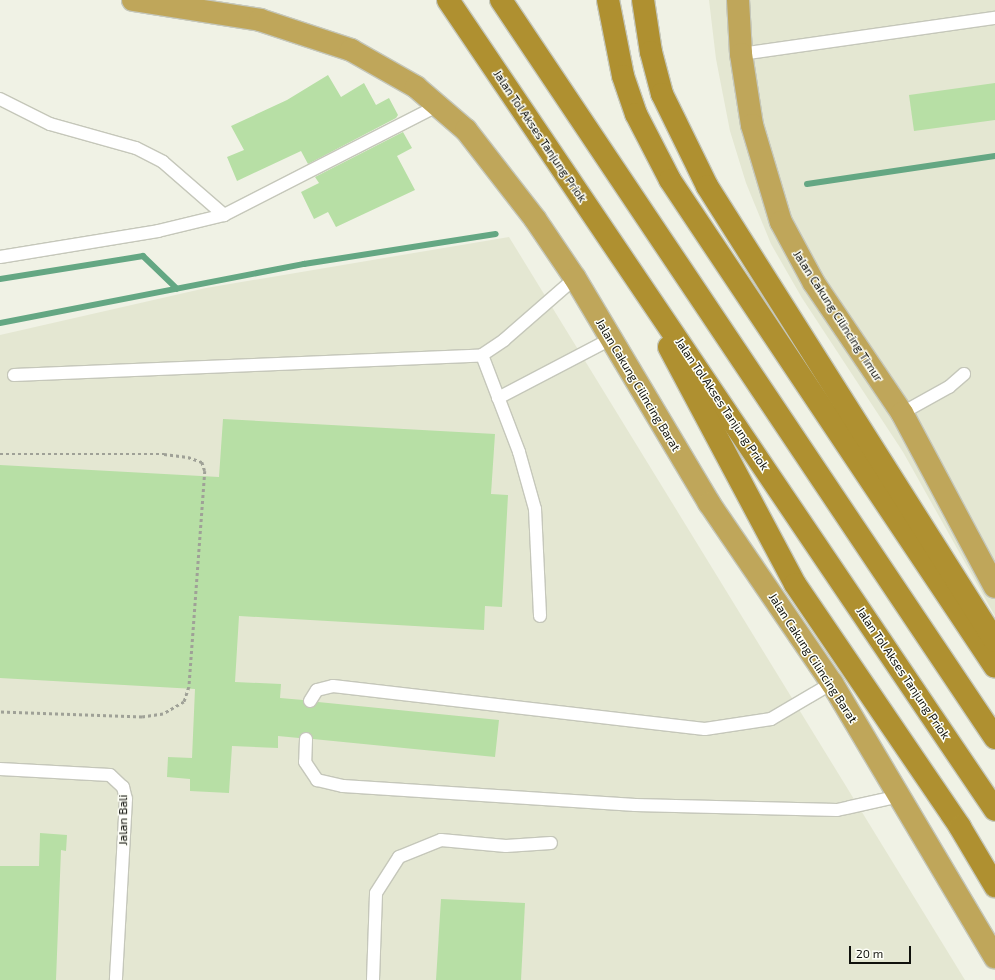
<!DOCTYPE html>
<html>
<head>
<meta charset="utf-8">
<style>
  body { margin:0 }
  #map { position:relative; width:995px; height:980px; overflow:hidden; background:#f0f2e5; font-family:"Exo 2",sans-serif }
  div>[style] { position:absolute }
  .built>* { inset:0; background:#e4e7d2 }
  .stream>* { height:6px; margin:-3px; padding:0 3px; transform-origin:3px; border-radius:3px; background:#64a783 }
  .building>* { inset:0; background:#b7dfa5 }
  .path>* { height:2.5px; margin-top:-1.25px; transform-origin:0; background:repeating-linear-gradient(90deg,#9fa197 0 3px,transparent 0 6px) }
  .roads { filter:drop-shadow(1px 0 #c5c7ba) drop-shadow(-1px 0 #c5c7ba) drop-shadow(0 1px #c5c7ba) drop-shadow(0 -1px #c5c7ba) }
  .service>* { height:12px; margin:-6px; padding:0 6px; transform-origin:6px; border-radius:6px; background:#fff }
  .trunk>* { height:22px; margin:-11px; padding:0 11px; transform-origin:11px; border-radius:11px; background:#bfa65a }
  .motorway>* { height:22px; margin:-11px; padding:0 11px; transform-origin:11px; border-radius:11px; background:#af9030 }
  span { translate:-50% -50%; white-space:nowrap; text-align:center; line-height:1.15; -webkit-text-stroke:3px #fefff7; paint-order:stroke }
  .street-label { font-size:12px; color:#10110c }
  .scale { position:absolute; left:849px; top:946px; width:62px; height:18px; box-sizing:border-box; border:2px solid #10110c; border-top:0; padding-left:5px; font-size:12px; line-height:14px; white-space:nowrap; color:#10110c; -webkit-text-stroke:3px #fefff7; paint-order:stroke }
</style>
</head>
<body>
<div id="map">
  <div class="built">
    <div style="clip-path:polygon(709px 0,995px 0,995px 616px,903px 452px,802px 298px,771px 244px,746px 183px,730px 131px,716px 59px)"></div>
    <div style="clip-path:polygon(509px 237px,965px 980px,0 980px,0 335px,206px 288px)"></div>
  </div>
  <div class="stream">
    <div style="left:807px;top:184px;width:190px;rotate:-8.5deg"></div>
    <div style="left:0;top:279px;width:145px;rotate:-9.1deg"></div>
    <div style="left:143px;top:256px;width:47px;rotate:44.1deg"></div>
    <div style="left:0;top:323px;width:310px;rotate:-11deg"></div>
    <div style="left:304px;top:264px;width:194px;rotate:-8.9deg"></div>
  </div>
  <div class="building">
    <div style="clip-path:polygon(328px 75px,341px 97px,364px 83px,376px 105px,389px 98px,398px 115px,396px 118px,308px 164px,301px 151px,237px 181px,227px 157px,244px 150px,231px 126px,287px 100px)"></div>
    <div style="clip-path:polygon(995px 83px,995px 120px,914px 131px,909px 95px)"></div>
    <div style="clip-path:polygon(403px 132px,412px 148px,397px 156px,415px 190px,336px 227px,328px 212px,314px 219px,301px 192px,319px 183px,315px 177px)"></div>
    <div style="clip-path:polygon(223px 419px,495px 434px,491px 494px,508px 495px,502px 607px,485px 606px,484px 630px,239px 616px,235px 682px,281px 684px,280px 698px,303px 700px,309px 708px,318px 702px,499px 720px,495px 757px,313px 739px,306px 732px,299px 738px,278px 736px,278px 748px,232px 746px,229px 793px,190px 791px,190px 779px,167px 777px,168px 757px,192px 758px,195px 689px,0 678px,0 465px,219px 477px)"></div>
    <div style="clip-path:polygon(40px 833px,67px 835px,66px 851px,61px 850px,56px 980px,0 980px,0 866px,39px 866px)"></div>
    <div style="clip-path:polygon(441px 899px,525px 903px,521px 980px,436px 980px)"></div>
  </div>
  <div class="path">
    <div style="left:0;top:454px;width:164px"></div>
    <div style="left:164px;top:454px;width:24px;rotate:7deg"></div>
    <div style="left:188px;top:457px;width:15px;rotate:20deg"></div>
    <div style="left:202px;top:462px;width:9px;rotate:72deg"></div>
    <div style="left:205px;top:471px;width:217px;rotate:94.2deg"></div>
    <div style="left:189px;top:687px;width:16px;rotate:108deg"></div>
    <div style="left:184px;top:702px;width:24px;rotate:150deg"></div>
    <div style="left:163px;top:714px;width:21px;rotate:172deg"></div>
    <div style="left:142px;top:717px;width:142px;rotate:-178deg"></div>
  </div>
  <div class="roads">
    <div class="service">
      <div style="left:741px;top:54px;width:257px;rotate:-8.1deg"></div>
      <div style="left:0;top:99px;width:56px;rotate:26.6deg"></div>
      <div style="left:50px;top:124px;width:89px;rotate:15.6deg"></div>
      <div style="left:136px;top:148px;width:30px;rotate:27deg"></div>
      <div style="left:163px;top:162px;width:81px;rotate:41deg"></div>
      <div style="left:224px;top:215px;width:242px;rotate:-27.1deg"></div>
      <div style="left:0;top:257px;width:160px;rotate:-9.3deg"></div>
      <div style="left:158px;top:231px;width:68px;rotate:-13.6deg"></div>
      <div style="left:482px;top:355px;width:104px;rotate:69.1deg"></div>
      <div style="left:519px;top:452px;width:59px;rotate:74.3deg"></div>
      <div style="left:535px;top:509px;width:107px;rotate:87.3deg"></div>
      <div style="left:14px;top:375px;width:468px;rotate:-2.4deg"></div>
      <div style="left:482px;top:355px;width:27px;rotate:-34deg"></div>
      <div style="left:504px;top:340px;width:94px;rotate:-41.1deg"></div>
      <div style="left:498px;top:398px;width:127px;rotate:-27.6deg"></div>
      <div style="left:902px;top:413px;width:54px;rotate:-29deg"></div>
      <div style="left:949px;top:387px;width:20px;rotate:-41deg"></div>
      <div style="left:310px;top:701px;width:13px;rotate:-58deg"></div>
      <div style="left:317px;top:690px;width:16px;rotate:-14deg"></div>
      <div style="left:333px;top:686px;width:374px;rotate:6.6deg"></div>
      <div style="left:705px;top:729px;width:67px;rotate:-8.6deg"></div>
      <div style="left:771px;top:719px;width:71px;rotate:-30.5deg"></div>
      <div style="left:306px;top:739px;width:23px;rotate:92deg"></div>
      <div style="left:305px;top:762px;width:22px;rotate:56deg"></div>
      <div style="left:317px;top:780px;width:27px;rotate:13deg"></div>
      <div style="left:343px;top:786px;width:293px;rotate:3.7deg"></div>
      <div style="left:635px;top:805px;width:202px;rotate:1.4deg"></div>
      <div style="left:837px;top:810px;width:65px;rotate:-12.5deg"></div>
      <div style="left:0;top:769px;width:110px;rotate:3.1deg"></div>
      <div style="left:110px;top:775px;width:18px;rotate:43deg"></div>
      <div style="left:123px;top:787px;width:12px;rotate:76deg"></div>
      <div style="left:126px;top:799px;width:181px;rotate:93.2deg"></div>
      <div style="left:373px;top:980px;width:87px;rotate:-88deg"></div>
      <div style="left:376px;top:893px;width:43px;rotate:-57.4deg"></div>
      <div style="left:399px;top:857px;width:45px;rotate:-22deg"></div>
      <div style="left:441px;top:840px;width:65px;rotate:5.3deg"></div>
      <div style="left:506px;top:846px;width:45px;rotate:-3.8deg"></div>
    </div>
    <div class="trunk">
      <div style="left:133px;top:0;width:129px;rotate:8.9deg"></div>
      <div style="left:260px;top:20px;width:96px;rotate:18.2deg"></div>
      <div style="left:351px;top:50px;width:75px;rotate:29.6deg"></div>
      <div style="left:416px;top:87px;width:66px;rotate:40.7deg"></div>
      <div style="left:466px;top:130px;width:113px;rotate:52.2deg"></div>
      <div style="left:535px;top:219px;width:71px;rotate:55.9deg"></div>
      <div style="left:575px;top:278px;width:262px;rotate:59.2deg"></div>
      <div style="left:709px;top:503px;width:218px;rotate:55.7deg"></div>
      <div style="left:832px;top:683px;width:319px;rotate:59.3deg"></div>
      <div style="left:738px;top:0;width:54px;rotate:86.8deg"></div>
      <div style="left:741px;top:54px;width:72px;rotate:81.2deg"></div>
      <div style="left:752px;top:125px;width:101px;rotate:73.4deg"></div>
      <div style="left:781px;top:222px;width:69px;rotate:61.6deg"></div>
      <div style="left:814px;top:283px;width:157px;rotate:55.9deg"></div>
      <div style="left:902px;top:413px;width:197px;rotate:61.9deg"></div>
    </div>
    <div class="motorway">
      <div style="left:448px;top:0;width:977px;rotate:55.97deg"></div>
      <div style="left:501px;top:0;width:888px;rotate:56.2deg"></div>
      <div style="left:608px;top:0;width:77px;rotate:78.8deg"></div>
      <div style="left:623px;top:76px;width:40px;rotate:71.1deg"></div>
      <div style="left:636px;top:114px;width:74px;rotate:62.7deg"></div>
      <div style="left:670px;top:180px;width:585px;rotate:56.28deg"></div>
      <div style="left:643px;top:0;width:53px;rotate:81.3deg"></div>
      <div style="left:651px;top:52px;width:43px;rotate:75.3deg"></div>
      <div style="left:662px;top:94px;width:102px;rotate:63.9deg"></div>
      <div style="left:707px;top:186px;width:538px;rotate:57.67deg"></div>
      <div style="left:669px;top:347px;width:268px;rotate:62deg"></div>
      <div style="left:795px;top:584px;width:294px;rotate:55.8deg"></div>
      <div style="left:960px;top:827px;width:69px;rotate:59.3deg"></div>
    </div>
  </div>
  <div class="street-label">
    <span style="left:540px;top:136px;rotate:56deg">Jalan Tol Akses Tanjung Priok</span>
    <span style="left:838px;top:316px;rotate:57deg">Jalan Cakung Cilincing Timur</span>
    <span style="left:638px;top:385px;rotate:59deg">Jalan Cakung Cilincing Barat</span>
    <span style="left:722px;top:404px;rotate:56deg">Jalan Tol Akses Tanjung Priok</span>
    <span style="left:813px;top:658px;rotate:57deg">Jalan Cakung Cilincing Barat</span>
    <span style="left:903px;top:673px;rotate:56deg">Jalan Tol Akses Tanjung Priok</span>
    <span style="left:123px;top:820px;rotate:-90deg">Jalan Bali</span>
  </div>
  <div class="scale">20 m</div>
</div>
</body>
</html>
